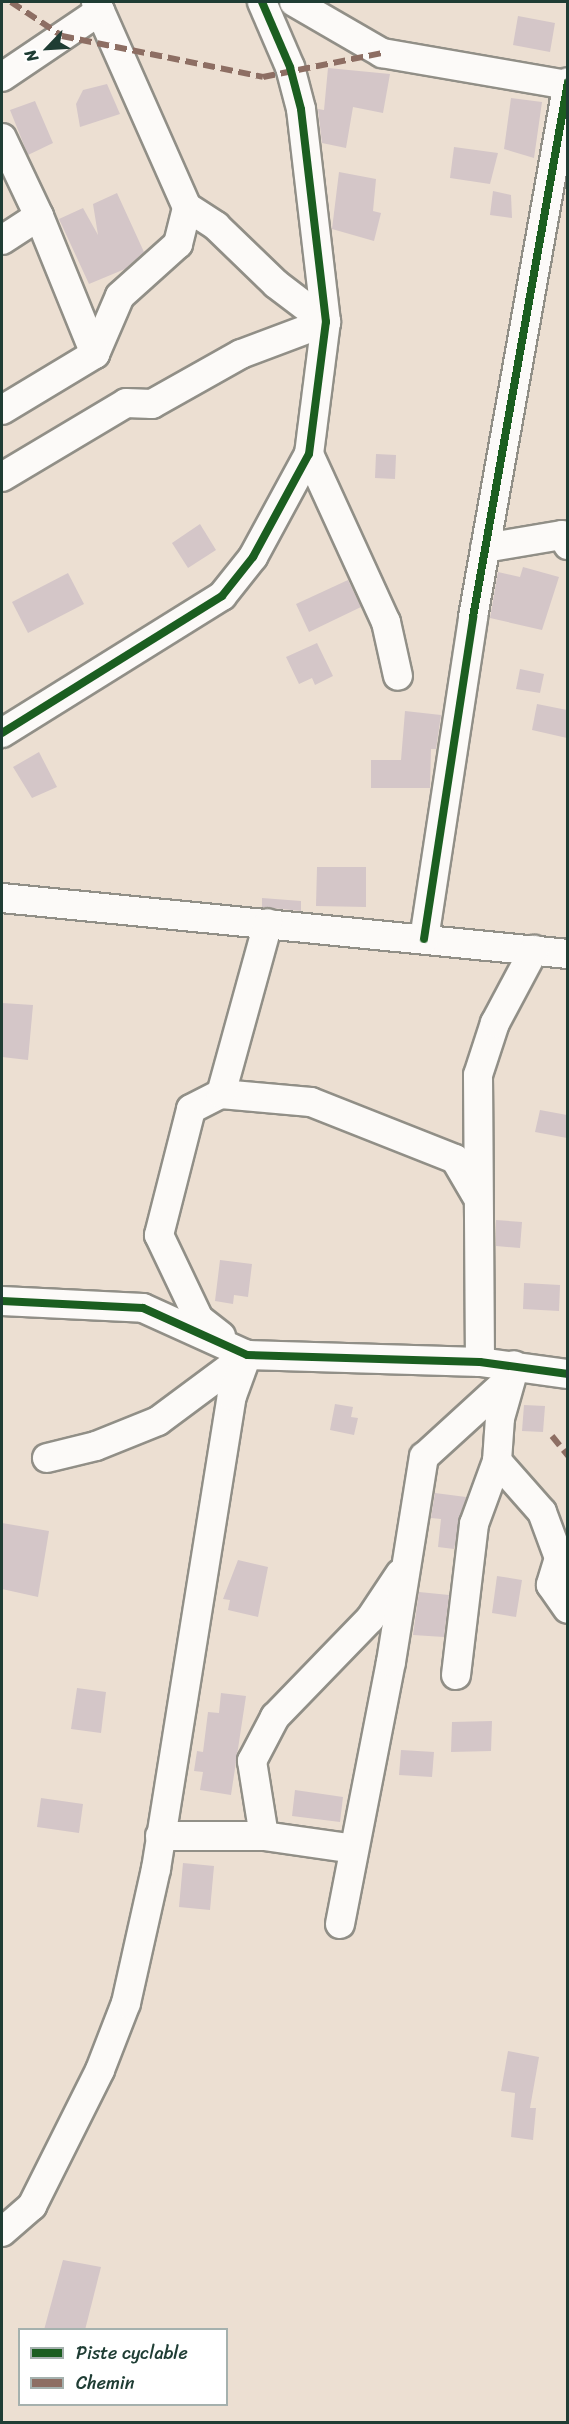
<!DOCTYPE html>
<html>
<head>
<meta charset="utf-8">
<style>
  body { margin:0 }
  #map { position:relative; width:569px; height:2424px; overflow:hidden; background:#ecdfd2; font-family:Sriracha,sans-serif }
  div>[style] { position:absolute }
  .building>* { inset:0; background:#d4c6c8 }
  .roads { filter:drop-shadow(2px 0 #918f87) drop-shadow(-2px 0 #918f87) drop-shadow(0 2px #918f87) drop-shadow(0 -2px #918f87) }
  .minor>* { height:28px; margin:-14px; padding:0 14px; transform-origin:14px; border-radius:14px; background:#fcfaf8 }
  .quiet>* { height:6px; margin-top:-3px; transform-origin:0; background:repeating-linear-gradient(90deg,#8d6e63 0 12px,transparent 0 18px) }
  .cycleway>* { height:8px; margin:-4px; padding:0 4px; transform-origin:4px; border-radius:4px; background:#1b5e20 }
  span { translate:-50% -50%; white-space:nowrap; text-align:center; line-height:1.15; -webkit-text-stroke:6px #fff; paint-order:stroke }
  .frame { position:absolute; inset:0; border:3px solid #1f3d34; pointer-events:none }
  .legend { position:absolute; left:18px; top:2328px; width:210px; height:78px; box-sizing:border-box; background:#fff; border:2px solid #a5b1ae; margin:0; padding:8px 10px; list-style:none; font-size:18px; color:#1f3d34 }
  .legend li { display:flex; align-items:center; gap:12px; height:30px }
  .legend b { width:30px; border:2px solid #a5b1ae }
  .north { position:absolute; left:18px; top:18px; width:60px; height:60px; -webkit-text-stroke:4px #fff; paint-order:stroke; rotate:245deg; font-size:16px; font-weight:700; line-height:24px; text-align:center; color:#1f3d34 }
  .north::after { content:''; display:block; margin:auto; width:21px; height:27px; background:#1f3d34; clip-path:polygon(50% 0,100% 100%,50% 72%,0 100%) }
</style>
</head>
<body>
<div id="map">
  <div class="building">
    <div style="clip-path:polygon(518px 16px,555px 23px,550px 52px,513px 45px)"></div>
    <div style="clip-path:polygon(328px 68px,390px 74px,383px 113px,353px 107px,346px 148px,322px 143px,318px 109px,324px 110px)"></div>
    <div style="clip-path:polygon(107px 84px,120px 114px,80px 127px,76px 104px,83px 90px)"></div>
    <div style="clip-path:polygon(511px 98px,542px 102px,534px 158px,504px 149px)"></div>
    <div style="clip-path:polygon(35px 101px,53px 143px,28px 155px,10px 110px)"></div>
    <div style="clip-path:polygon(454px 147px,498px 153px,490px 184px,450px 178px)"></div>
    <div style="clip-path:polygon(339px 172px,376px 179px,373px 211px,381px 213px,374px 241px,332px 229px)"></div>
    <div style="clip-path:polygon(493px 191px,511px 195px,512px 218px,490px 215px)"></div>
    <div style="clip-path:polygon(117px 193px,144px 252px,125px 269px,89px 284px,59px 219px,83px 208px,98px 235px,93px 204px)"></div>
    <div style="clip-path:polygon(376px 454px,396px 455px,395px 479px,375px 478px)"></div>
    <div style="clip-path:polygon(200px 524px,216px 550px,188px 568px,172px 543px)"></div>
    <div style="clip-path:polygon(523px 567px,559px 577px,542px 630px,490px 618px,498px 572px,520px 577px)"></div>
    <div style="clip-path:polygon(68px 573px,84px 604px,28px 633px,12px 602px)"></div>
    <div style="clip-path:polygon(348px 580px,361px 607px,309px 632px,296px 604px)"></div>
    <div style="clip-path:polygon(317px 643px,333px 676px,315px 685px,312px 678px,299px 684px,286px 657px)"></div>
    <div style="clip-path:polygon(520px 669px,544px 674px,540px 693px,516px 689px)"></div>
    <div style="clip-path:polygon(537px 704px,567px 710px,567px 738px,532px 730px)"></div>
    <div style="clip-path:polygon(405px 711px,441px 715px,436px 749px,431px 749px,430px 788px,371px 788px,371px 760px,401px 760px)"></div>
    <div style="clip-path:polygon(39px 752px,57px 787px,32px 798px,13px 767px)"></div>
    <div style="clip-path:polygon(317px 867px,366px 867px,366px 907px,316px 906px)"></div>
    <div style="clip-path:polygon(262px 898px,301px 901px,301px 911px,262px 907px)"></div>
    <div style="clip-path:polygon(2px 1003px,33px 1005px,28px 1060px,2px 1057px)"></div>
    <div style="clip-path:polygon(540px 1110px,567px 1115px,567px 1138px,535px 1132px)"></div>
    <div style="clip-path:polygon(496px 1220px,522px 1222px,520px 1248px,496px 1246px)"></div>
    <div style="clip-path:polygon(220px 1260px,252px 1264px,248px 1297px,234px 1295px,233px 1304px,215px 1301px)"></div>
    <div style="clip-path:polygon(524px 1283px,560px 1285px,559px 1311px,523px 1309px)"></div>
    <div style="clip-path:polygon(335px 1404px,353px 1407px,351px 1417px,358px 1418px,354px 1435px,330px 1430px)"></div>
    <div style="clip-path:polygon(524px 1405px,545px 1406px,543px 1432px,522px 1431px)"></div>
    <div style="clip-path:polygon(435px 1493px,466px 1497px,454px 1549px,438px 1547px,441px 1519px,431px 1518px)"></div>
    <div style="clip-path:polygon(2px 1523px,49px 1531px,38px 1597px,2px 1589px)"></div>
    <div style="clip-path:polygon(238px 1560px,268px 1567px,258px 1617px,228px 1610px,230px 1600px,223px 1599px)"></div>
    <div style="clip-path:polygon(497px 1576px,522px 1580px,516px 1617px,492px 1613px)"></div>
    <div style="clip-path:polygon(419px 1592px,449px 1595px,444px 1637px,413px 1635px)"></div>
    <div style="clip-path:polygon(77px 1688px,106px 1692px,101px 1733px,71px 1729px)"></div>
    <div style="clip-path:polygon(221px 1693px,246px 1696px,231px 1795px,200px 1790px,203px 1772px,194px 1771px,197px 1751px,203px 1752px,208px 1712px,219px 1713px)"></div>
    <div style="clip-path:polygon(492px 1721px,491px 1751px,451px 1752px,452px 1722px)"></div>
    <div style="clip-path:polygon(401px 1750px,434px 1752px,432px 1777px,399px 1775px)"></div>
    <div style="clip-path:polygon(295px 1790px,343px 1797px,340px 1822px,292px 1816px)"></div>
    <div style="clip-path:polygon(41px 1798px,83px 1804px,79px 1833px,37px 1827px)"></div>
    <div style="clip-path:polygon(183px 1863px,214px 1866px,210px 1910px,179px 1907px)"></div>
    <div style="clip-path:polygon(508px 2051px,539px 2057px,530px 2108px,536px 2108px,533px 2140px,511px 2137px,515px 2093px,501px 2091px)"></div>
    <div style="clip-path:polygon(63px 2260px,101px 2267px,85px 2330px,44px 2330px)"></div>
  </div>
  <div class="roads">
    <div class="minor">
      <div style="left:294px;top:2px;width:102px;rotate:30.1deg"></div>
      <div style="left:382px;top:53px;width:189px;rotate:9.8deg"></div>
      <div style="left:100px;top:11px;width:214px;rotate:66.1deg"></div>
      <div style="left:187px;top:207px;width:35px;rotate:33deg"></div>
      <div style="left:216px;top:226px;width:83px;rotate:44deg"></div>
      <div style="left:276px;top:284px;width:63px;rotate:37.2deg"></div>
      <div style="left:2px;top:77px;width:118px;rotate:-34deg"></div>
      <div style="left:100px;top:11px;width:10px;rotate:-114deg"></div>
      <div style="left:2px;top:138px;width:86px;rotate:64.6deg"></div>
      <div style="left:39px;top:216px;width:44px;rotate:147deg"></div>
      <div style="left:95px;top:354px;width:63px;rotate:-66.7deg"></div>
      <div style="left:120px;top:296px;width:78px;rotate:-41.9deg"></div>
      <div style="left:178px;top:244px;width:38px;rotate:-76deg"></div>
      <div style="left:2px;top:410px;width:109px;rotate:-31.1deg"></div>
      <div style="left:95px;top:354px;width:149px;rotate:-112.1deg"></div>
      <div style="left:309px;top:454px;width:185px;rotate:65.4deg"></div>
      <div style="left:386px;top:622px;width:55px;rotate:77.5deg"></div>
      <div style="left:2px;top:477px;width:144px;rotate:-30.8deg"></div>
      <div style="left:126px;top:403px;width:26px;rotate:2deg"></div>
      <div style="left:152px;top:404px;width:102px;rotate:-29.3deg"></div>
      <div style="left:241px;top:354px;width:91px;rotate:-20.6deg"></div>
      <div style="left:485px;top:548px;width:78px;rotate:-9.6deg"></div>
      <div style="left:562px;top:535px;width:12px;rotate:59deg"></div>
      <div style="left:2px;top:733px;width:259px;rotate:-31.9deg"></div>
      <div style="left:222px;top:596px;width:50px;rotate:-51.5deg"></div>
      <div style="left:253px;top:557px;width:117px;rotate:-61.5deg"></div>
      <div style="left:309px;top:454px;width:133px;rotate:-82.7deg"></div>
      <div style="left:326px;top:322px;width:214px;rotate:-96.7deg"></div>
      <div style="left:301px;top:109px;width:43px;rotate:-104.7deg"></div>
      <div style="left:290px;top:67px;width:71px;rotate:-113.3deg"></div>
      <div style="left:2px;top:898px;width:569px;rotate:5.65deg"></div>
      <div style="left:424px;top:939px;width:326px;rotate:-81.3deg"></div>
      <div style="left:473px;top:617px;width:543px;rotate:-79.93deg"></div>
      <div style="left:221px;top:1094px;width:90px;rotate:5.1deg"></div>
      <div style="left:311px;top:1102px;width:155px;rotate:21.6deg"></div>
      <div style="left:455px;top:1159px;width:42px;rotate:59.7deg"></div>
      <div style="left:2px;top:1301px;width:141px;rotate:2.8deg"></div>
      <div style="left:143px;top:1308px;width:114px;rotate:24.3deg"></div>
      <div style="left:247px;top:1355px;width:233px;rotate:1.7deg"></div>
      <div style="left:480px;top:1362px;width:89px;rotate:7.8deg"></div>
      <div style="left:221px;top:1336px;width:28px;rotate:-142deg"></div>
      <div style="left:199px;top:1319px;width:93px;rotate:-115.5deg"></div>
      <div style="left:159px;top:1235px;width:130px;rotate:-75.7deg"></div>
      <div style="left:191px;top:1109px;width:34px;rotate:-27deg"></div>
      <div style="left:221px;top:1094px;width:177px;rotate:-74.6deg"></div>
      <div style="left:480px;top:1362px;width:287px;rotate:-90.4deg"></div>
      <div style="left:478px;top:1075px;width:55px;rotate:-71.9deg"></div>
      <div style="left:495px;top:1023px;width:83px;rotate:-61.9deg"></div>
      <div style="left:512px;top:1376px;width:44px;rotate:105.9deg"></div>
      <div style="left:500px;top:1418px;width:43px;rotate:94deg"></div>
      <div style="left:497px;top:1461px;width:68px;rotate:48.6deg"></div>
      <div style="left:542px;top:1512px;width:49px;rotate:69.7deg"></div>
      <div style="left:559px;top:1558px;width:28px;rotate:107deg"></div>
      <div style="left:551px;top:1585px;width:29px;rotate:55deg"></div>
      <div style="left:47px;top:1458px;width:50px;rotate:-13.8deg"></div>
      <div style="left:96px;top:1446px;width:67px;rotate:-22deg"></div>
      <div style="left:158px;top:1421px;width:111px;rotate:-36.6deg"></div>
      <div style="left:456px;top:1675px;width:152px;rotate:-83.2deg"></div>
      <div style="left:474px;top:1524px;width:67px;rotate:-69.9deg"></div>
      <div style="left:160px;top:1836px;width:104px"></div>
      <div style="left:264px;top:1836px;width:76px;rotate:-99.1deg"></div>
      <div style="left:252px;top:1761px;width:50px;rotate:-62.4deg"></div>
      <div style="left:275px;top:1717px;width:136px;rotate:-45.9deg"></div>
      <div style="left:370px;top:1619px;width:54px;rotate:-56.3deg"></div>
      <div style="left:264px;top:1836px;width:91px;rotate:8.2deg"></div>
      <div style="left:340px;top:1924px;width:267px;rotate:-79deg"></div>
      <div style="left:391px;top:1662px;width:208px;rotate:-80.9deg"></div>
      <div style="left:424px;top:1457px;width:110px;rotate:-42.4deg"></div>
      <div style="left:505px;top:1383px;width:20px;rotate:-63deg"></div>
      <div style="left:2px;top:2232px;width:40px;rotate:-41deg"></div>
      <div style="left:32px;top:2206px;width:152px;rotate:-63.4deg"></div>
      <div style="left:100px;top:2070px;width:72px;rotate:-68.8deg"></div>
      <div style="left:126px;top:2003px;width:137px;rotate:-77.4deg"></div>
      <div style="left:156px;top:1869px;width:479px;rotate:-80.9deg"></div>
      <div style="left:232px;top:1396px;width:44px;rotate:-69.9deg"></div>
    </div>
  </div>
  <div class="quiet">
    <div style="left:11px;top:2px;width:61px;rotate:33.7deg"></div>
    <div style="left:62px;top:36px;width:205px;rotate:11.5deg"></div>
    <div style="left:263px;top:77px;width:121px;rotate:-11.4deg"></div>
    <div style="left:552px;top:1436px;width:26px;rotate:51deg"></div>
  </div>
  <div class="cycleway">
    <div style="left:2px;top:733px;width:259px;rotate:-31.9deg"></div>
    <div style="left:222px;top:596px;width:50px;rotate:-51.5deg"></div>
    <div style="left:253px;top:557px;width:117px;rotate:-61.5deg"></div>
    <div style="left:309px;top:454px;width:133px;rotate:-82.7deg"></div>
    <div style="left:326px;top:322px;width:214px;rotate:-96.7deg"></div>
    <div style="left:301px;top:109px;width:43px;rotate:-104.7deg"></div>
    <div style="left:290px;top:67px;width:71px;rotate:-113.3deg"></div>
    <div style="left:424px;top:939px;width:326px;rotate:-81.3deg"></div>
    <div style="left:473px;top:617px;width:543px;rotate:-79.93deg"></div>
    <div style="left:2px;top:1301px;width:141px;rotate:2.8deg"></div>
    <div style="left:143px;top:1308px;width:114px;rotate:24.3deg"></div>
    <div style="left:247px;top:1355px;width:233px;rotate:1.7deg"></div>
    <div style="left:480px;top:1362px;width:89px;rotate:7.8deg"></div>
  </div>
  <div class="frame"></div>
  <ul class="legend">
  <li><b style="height:8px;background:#1b5e20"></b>Piste cyclable</li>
  <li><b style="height:8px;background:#8d6e63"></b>Chemin</li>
  </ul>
  <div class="north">N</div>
</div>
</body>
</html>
